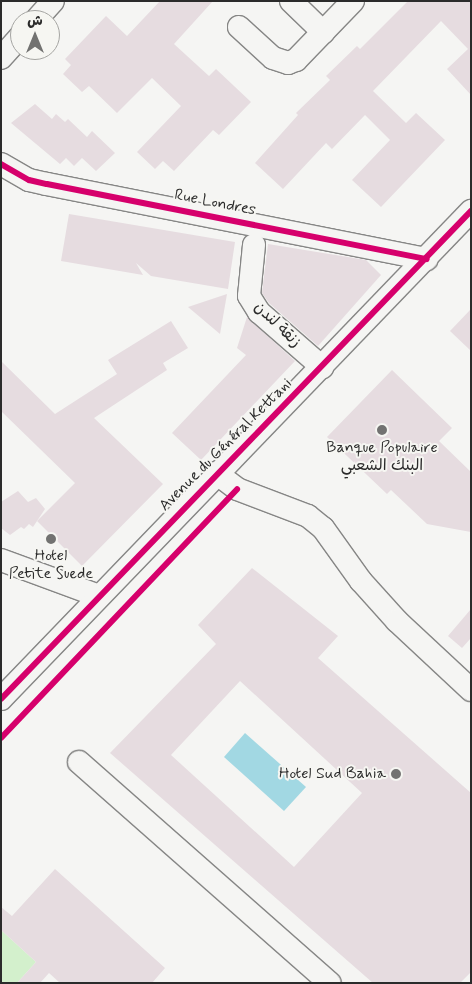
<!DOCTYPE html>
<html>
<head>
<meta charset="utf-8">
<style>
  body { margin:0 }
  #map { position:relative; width:472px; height:984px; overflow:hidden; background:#f5f5f3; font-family:Mynerve,"Playpen Sans Arabic",sans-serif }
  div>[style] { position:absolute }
  .green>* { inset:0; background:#d3f0cc }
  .water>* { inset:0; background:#a2d8e3 }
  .building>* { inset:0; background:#e6dce0 }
  .roads { filter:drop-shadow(1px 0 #868685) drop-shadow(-1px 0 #868685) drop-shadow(0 1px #868685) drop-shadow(0 -1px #868685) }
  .minor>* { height:22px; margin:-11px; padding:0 11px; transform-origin:11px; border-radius:11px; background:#f5f5f3 }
  .cycleway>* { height:6px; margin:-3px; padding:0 3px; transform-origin:3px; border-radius:3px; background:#d6006c }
  .dots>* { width:14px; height:14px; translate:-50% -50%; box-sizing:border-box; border:2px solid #f6f6f2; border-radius:50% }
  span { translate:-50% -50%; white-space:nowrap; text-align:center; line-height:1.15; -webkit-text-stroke:4px #f6f6f2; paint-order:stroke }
  .street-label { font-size:16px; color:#2b2b2b }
  .poi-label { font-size:16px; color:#2b2b2b }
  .right { translate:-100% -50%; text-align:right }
  .frame { position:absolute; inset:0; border:2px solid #2b2b2b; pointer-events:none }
  .north { position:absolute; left:10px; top:10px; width:50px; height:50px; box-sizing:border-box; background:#f6f6f2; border:1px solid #a5a5a2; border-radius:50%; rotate:0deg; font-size:14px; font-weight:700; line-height:20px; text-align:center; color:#2b2b2b }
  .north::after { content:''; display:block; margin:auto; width:18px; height:22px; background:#727271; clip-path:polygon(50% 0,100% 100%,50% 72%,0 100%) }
</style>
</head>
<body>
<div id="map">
  <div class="green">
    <div style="clip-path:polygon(1px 930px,36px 962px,17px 983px,1px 983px)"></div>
  </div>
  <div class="water">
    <div style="clip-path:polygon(245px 733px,306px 787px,284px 811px,224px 757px)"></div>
  </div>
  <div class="building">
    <div style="clip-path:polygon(160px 1px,213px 1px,174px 44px,209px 76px,216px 69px,251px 102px,219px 135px,213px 130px,174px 171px,163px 161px,155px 169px,137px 152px,181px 106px,152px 78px,117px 113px,89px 86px,82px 92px,63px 74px,71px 65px,65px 59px,106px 16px,127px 36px)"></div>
    <div style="clip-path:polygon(408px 1px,471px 1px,471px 95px,447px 69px,468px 49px,441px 21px,373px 91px,406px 123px,416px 113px,445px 140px,381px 207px,352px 180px,390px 140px,365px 115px,332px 149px,326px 143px,283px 189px,255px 163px,298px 115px,296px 113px,330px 80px,326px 76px,357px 46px,360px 49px)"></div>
    <div style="clip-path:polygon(35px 104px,52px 119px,56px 114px,65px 122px,68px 119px,87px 137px,92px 131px,115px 153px,96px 171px,82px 158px,74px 166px,66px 158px,60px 164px,11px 123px)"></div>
    <div style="clip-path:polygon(69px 214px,235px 242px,228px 289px,151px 276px,136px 263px,143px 275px,61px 261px)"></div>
    <div style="clip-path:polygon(268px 244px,366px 260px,381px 275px,318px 346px,269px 303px,262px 293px)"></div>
    <div style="clip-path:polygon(227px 294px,220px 334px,188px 307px)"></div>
    <div style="clip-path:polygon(471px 309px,471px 351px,450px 331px)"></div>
    <div style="clip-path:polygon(247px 317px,295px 361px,201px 460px,172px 433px,246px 355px,237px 348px)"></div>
    <div style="clip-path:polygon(171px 321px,188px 348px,163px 363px,167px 370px,94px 418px,163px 484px,82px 566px,37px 521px,75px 483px,1px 411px,1px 361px,55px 414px,117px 374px,108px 360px)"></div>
    <div style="clip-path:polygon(392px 370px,452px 428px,439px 441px,471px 472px,471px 532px,427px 524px,391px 490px,387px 494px,327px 437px)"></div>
    <div style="clip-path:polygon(18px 491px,28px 502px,36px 498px,45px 509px,33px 527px,29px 524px,24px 529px,21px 527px,10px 535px,1px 528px,1px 502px)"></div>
    <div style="clip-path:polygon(evenodd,252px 568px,338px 636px,318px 658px,471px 793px,471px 972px,460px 983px,373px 983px,110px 753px,216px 644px,198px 625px,252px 568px,240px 681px,362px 793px,294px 867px,171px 755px,240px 681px)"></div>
    <div style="clip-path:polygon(471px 609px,471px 638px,462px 648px,448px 636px)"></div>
    <div style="clip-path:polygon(55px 869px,165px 968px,152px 983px,60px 983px,49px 973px,40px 983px,17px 983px,36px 962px,1px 930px,1px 907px,12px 916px)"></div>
  </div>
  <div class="roads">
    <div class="minor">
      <div style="left:291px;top:1px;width:45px;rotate:44.1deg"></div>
      <div style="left:36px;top:20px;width:25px;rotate:-48deg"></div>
      <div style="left:239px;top:27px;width:46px;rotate:42.4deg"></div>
      <div style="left:273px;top:58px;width:16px;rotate:18deg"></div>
      <div style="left:288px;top:63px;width:9px;rotate:-21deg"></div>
      <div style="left:296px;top:60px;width:82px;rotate:-46deg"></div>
      <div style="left:1px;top:58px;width:28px;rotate:-48deg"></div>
      <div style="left:1px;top:164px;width:32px;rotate:30deg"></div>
      <div style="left:29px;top:180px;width:18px;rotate:13deg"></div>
      <div style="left:47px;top:184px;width:387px;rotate:11.2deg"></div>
      <div style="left:254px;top:245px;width:51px;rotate:95.6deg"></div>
      <div style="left:249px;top:296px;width:19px;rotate:58deg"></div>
      <div style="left:259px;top:312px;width:84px;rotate:41.1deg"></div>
      <div style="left:216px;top:473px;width:26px;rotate:37deg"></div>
      <div style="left:237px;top:489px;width:76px;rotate:20.8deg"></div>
      <div style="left:308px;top:516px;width:19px;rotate:39deg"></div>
      <div style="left:323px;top:528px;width:65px;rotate:54.4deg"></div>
      <div style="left:361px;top:581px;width:54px;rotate:48deg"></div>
      <div style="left:397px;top:621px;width:101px;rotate:43deg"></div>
      <div style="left:1px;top:560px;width:104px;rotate:20.2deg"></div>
      <div style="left:1px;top:699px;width:678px;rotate:-46.08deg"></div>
      <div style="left:79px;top:762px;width:334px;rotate:41.4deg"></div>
    </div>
  </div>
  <div class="cycleway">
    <div style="left:1px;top:164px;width:32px;rotate:30deg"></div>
    <div style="left:29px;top:180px;width:18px;rotate:13deg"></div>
    <div style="left:47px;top:184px;width:387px;rotate:11.2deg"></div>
    <div style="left:1px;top:699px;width:678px;rotate:-46.08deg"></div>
    <div style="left:1px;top:738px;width:343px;rotate:-46.5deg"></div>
  </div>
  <div class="dots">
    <div style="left:382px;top:430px;background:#727271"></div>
    <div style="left:51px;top:539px;background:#727271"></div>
    <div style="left:396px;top:774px;background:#727271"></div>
  </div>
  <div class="street-label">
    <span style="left:215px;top:203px;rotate:11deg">Rue Londres</span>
    <span style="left:277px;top:325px;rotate:44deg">زنقة لندن</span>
    <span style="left:226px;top:445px;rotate:-45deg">Avenue du Général Kettani</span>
  </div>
  <div class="poi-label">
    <span style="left:382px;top:457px">Banque Populaire<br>البنك الشعبي</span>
    <span style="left:51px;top:565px">Hotel<br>Petite Suede</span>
    <span class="right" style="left:386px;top:774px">Hotel Sud Bahia</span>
  </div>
  <div class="frame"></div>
  <div class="north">ش</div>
</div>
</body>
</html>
